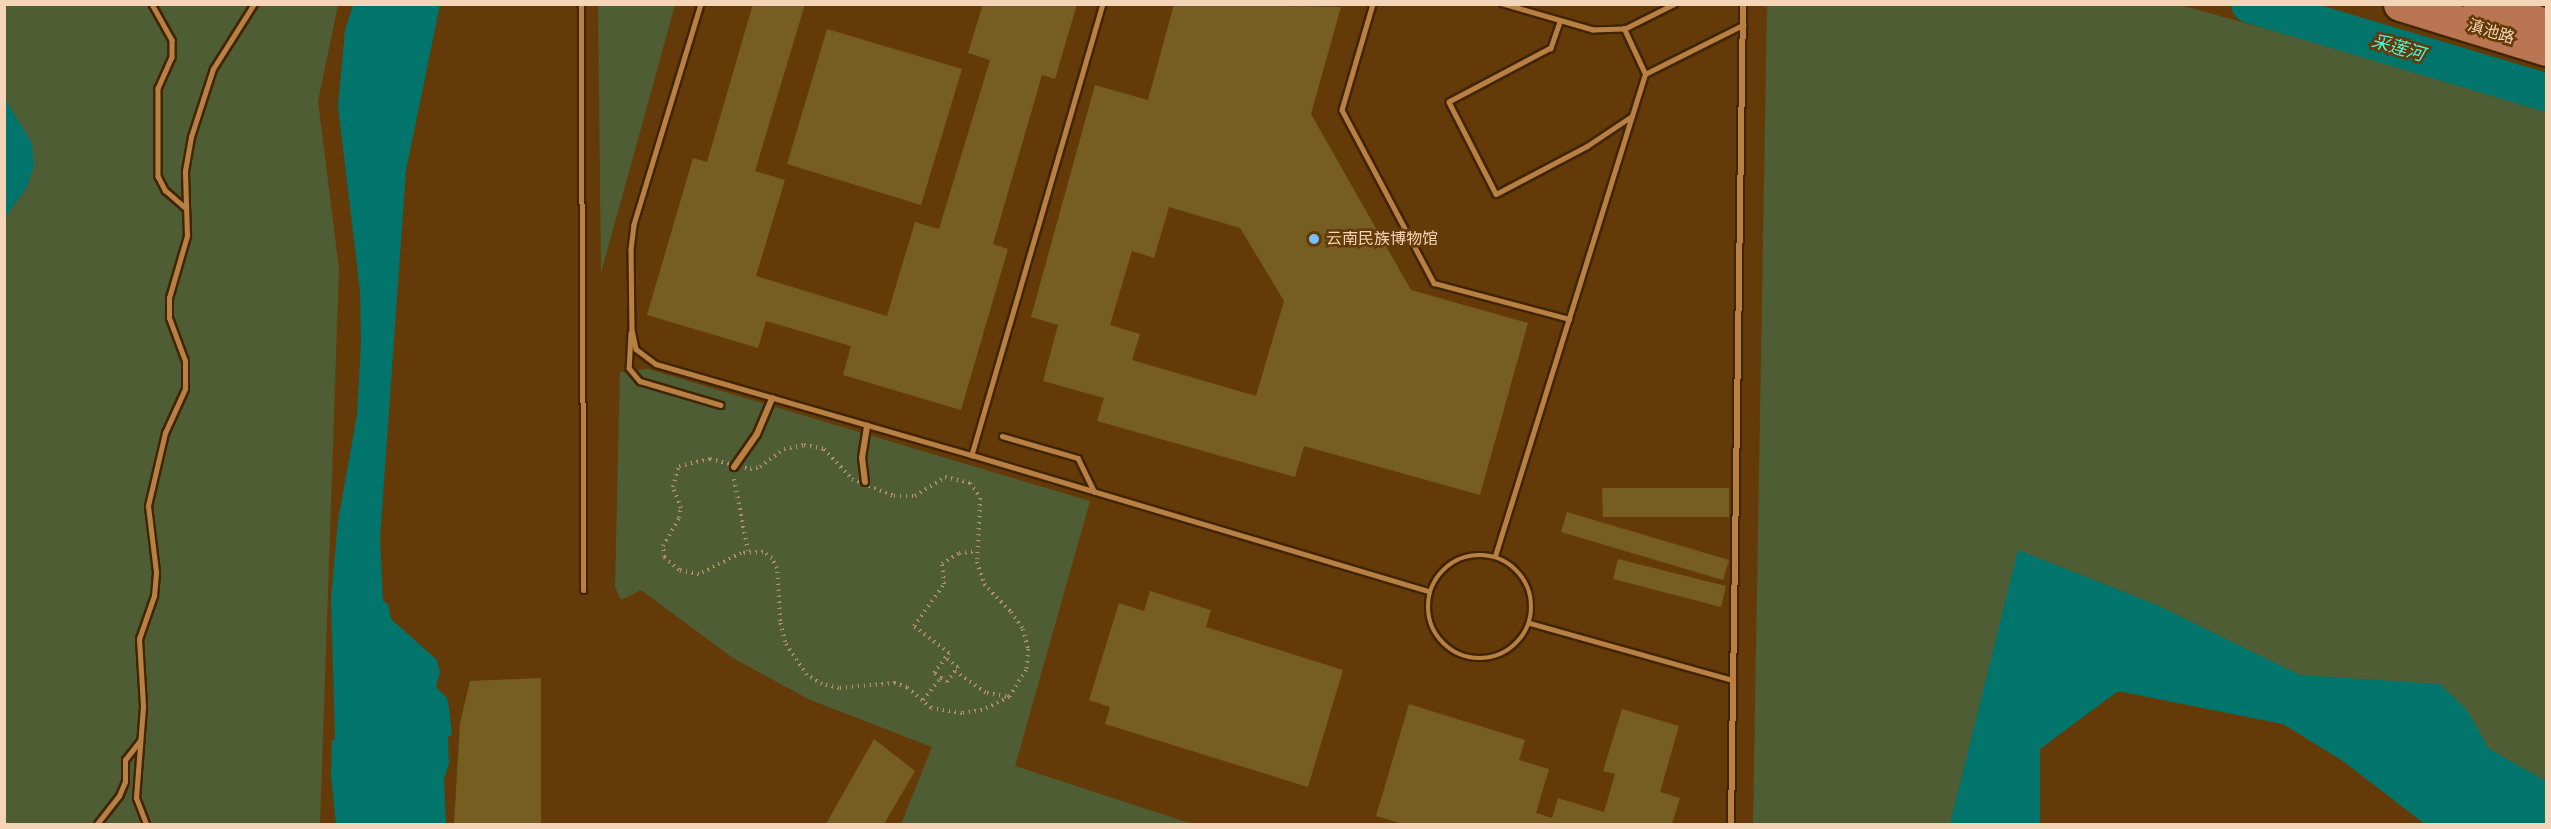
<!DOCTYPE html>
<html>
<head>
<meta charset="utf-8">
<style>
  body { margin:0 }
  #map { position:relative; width:2551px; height:829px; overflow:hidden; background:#643b08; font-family:"Times New Roman","Noto Sans SC",serif }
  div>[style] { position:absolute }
  .green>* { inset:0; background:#4e5d33 }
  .water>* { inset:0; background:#01746b }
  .river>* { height:38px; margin:-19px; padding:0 19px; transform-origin:19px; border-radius:19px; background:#01746b }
  .building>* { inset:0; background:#765d21 }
  .path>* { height:4px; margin-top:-2px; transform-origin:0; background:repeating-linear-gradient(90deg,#b38f67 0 1.5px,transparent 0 6px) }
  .roads { filter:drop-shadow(2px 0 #412503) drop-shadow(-2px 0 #412503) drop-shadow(0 2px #412503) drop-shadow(0 -2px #412503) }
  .lane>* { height:4.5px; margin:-2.25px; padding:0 2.25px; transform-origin:2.25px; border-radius:2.25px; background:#b98044 }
  .lane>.ring { margin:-2.25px; padding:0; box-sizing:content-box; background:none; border:4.5px solid #b98044; border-radius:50% }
  .street>* { height:6px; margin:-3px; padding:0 3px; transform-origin:3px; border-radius:3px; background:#b98044 }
  .secondary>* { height:33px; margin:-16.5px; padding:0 16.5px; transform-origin:16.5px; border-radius:16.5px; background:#ba7653 }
  .dots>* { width:16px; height:16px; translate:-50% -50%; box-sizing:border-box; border:3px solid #643b08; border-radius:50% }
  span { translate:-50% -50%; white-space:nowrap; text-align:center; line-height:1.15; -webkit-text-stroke:5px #643b08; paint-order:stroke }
  .street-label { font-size:16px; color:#f5d5b8 }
  .poi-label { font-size:16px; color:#f5d5b8 }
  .left { translate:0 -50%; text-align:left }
  .water-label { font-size:18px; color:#4af8e6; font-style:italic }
  .frame { position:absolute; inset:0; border:6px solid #f5d5b8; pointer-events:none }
</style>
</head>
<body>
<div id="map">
  <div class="green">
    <div style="clip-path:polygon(5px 5px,338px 5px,318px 101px,339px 269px,320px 824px,5px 824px)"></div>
    <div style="clip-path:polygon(598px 5px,675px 5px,601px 273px)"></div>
    <div style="clip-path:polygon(1767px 5px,2180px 5px,2546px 106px,2546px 824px,2425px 824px,2343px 761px,2283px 724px,2118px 691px,2040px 749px,2040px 824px,1753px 824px)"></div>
    <div style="clip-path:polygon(648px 369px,1090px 501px,1015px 766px,1192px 824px,901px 824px,932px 747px,808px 699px,733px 658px,641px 590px,621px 600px,615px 587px,620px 372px)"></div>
  </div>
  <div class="water">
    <div style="clip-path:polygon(353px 5px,440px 5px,406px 170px,380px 539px,383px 601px,388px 604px,391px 619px,437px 660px,440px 672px,436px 687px,447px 698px,449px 708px,452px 735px,448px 736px,449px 764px,444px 779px,446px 824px,336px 824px,331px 776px,332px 740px,335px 740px,331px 599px,338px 521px,357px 415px,361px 342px,360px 291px,338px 106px,345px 31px)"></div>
    <div style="clip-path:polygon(4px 97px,32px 143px,34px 165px,27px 187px,5px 218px)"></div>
    <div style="clip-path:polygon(2018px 550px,2157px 605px,2300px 675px,2440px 684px,2467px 710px,2489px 749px,2546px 781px,2546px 824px,2425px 824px,2343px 761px,2283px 724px,2118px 691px,2040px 749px,2040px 824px,1950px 824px)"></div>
  </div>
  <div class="river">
    <div style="left:2250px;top:4px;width:309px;rotate:16.6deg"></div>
  </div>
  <div class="building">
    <div style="clip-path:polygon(753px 4px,805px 4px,755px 171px,785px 180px,756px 276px,887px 316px,915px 222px,939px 229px,990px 60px,968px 53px,983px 4px,1077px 4px,1055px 79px,1042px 75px,993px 244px,1008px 249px,961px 410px,843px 375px,851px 346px,766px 321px,758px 348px,647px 315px,693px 158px,707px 162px)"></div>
    <div style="clip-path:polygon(evenodd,1174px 4px,1341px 7px,1311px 114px,1411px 290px,1528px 323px,1480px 495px,1304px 446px,1295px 477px,1097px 421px,1104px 398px,1043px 381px,1058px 325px,1031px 317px,1095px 85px,1148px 100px,1174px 4px,1169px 207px,1240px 228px,1284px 301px,1256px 396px,1132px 360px,1140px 334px,1110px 325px,1132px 251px,1154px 258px,1169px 207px)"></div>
    <div style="clip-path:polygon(827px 29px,962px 69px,921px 205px,787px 164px)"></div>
    <div style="clip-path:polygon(1602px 488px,1729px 488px,1729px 517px,1603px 517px)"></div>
    <div style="clip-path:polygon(1567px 512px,1729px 560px,1723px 580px,1561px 532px)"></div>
    <div style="clip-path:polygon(1618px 559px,1726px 586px,1721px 607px,1613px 579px)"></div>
    <div style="clip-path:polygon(1150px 591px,1211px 610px,1206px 627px,1343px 670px,1308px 787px,1105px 724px,1110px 707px,1089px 700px,1119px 603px,1144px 611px)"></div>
    <div style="clip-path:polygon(541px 678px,541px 824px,454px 824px,460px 723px,470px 681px)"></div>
    <div style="clip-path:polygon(1409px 704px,1525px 740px,1519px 760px,1549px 769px,1536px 813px,1552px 818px,1558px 798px,1604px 812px,1615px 774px,1603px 771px,1622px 709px,1679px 726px,1660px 792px,1680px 798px,1672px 824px,1403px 824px,1376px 816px)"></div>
    <div style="clip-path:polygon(874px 739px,915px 771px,884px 824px,826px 824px)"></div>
  </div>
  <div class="path">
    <div style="left:804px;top:445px;width:20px;rotate:11deg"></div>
    <div style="left:824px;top:449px;width:41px;rotate:47deg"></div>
    <div style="left:852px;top:479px;width:45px;rotate:22deg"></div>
    <div style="left:894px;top:496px;width:21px"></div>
    <div style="left:915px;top:496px;width:36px;rotate:-32deg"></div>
    <div style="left:945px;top:477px;width:26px;rotate:13deg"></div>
    <div style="left:970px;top:483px;width:18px;rotate:56deg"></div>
    <div style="left:980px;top:498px;width:64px;rotate:92.7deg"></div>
    <div style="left:977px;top:562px;width:23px;rotate:72deg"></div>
    <div style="left:984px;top:584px;width:39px;rotate:46deg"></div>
    <div style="left:1011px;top:612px;width:21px;rotate:55deg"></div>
    <div style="left:1023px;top:629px;width:21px;rotate:76deg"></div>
    <div style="left:1028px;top:649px;width:21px;rotate:95deg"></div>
    <div style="left:1026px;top:670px;width:32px;rotate:122deg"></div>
    <div style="left:1009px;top:697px;width:30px;rotate:154deg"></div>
    <div style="left:982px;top:710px;width:20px;rotate:171deg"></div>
    <div style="left:962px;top:713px;width:31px;rotate:-171deg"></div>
    <div style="left:931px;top:708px;width:32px;rotate:-139deg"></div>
    <div style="left:907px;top:687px;width:13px;rotate:-162deg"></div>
    <div style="left:895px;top:683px;width:56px;rotate:174.9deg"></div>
    <div style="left:839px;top:688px;width:17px;rotate:-167deg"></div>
    <div style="left:822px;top:684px;width:17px;rotate:-149deg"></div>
    <div style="left:807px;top:675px;width:40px;rotate:-124deg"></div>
    <div style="left:785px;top:642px;width:22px;rotate:-103deg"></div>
    <div style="left:780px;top:621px;width:53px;rotate:-93.2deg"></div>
    <div style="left:777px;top:568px;width:11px;rotate:-117deg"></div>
    <div style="left:772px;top:558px;width:11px;rotate:-146deg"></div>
    <div style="left:763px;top:552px;width:22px;rotate:177deg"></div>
    <div style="left:741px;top:553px;width:47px;rotate:153.4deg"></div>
    <div style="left:699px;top:574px;width:20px;rotate:-169deg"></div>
    <div style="left:679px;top:570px;width:20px;rotate:-139deg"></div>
    <div style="left:664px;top:557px;width:11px;rotate:-95deg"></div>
    <div style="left:663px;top:546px;width:32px;rotate:-60deg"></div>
    <div style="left:679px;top:518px;width:10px;rotate:-79deg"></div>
    <div style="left:681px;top:508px;width:22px;rotate:-111deg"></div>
    <div style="left:673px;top:487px;width:22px;rotate:-74deg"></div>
    <div style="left:679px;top:466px;width:32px;rotate:-13deg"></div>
    <div style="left:710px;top:459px;width:41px;rotate:14deg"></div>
    <div style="left:750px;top:469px;width:10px;rotate:-11deg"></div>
    <div style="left:760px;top:467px;width:30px;rotate:-37deg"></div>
    <div style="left:784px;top:449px;width:20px;rotate:-11deg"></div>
    <div style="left:734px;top:479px;width:73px;rotate:79deg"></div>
    <div style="left:955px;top:671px;width:39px;rotate:35deg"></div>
    <div style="left:987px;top:693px;width:22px;rotate:10deg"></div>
    <div style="left:941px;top:678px;width:7px;rotate:34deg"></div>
    <div style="left:947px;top:682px;width:19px;rotate:-54deg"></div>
    <div style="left:958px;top:667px;width:15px;rotate:-143deg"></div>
    <div style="left:923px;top:700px;width:28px;rotate:-51deg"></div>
    <div style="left:941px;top:678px;width:9px;rotate:-144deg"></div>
    <div style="left:934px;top:673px;width:25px;rotate:-53deg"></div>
    <div style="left:949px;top:653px;width:44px;rotate:-142.4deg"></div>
    <div style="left:914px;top:626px;width:52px;rotate:-54.5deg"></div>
    <div style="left:944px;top:584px;width:20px;rotate:-96deg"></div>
    <div style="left:942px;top:564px;width:20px;rotate:-33deg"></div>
    <div style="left:959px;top:553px;width:18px;rotate:-6deg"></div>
  </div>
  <div class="roads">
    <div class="lane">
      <div style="left:152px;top:4px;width:41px;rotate:60.9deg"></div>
      <div style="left:172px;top:40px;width:17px;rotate:90deg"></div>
      <div style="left:172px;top:57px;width:34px;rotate:114deg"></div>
      <div style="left:158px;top:88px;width:88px;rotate:90deg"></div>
      <div style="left:158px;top:176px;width:16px;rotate:63deg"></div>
      <div style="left:165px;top:190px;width:28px;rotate:41deg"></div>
      <div style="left:581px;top:4px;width:586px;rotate:89.71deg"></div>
      <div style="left:701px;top:4px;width:231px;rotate:106.9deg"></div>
      <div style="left:634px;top:225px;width:24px;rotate:97deg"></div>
      <div style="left:631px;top:249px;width:81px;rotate:89.3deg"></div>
      <div style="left:632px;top:330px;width:19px;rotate:78deg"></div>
      <div style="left:636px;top:349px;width:25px;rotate:37deg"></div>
      <div style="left:656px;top:364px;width:329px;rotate:16.1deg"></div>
      <div style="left:1103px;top:4px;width:470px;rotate:106.2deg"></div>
      <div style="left:972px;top:455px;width:477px;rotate:16.6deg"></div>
      <div style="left:1373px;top:4px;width:110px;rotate:106.3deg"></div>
      <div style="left:1342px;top:110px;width:196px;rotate:62deg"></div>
      <div style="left:1434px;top:283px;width:140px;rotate:14.9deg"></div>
      <div style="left:1560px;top:22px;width:28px;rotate:109deg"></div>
      <div style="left:1551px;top:48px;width:115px;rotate:152.1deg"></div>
      <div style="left:1449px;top:102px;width:103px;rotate:62.9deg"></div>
      <div style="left:1496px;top:194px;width:103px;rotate:-27.8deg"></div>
      <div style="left:1587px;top:146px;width:54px;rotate:-33.7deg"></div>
      <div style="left:1624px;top:29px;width:56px;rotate:-26.6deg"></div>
      <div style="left:1645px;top:74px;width:110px;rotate:-26.6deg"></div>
      <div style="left:631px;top:333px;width:35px;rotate:93deg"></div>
      <div style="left:629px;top:368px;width:17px;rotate:50deg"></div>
      <div style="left:640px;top:381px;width:84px;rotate:16.5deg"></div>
      <div style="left:1002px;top:436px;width:79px;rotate:16.1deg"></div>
      <div style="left:1078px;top:458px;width:37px;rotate:64deg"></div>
      <div class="ring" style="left:1428px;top:555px;width:99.5px;height:99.5px"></div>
      <div style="left:1495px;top:556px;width:505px;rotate:-72.71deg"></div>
      <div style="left:1645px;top:74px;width:50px;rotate:-115deg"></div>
      <div style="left:1624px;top:29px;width:31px;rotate:178deg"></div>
      <div style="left:1593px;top:30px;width:94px;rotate:-163.9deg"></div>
      <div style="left:1530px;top:623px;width:211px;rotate:15.7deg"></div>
      <div style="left:97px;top:824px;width:36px;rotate:-52deg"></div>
      <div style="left:119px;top:796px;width:15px;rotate:-67deg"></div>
      <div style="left:125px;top:782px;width:22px;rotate:-90deg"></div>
      <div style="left:125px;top:760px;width:23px;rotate:-52deg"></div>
      <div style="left:146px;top:824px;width:28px;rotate:-111deg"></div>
      <div style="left:136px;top:798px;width:92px;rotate:-85.6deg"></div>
      <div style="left:143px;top:706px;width:67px;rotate:-93.4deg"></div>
      <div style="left:139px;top:639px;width:46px;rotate:-70.8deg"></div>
      <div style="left:154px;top:596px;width:24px;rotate:-85deg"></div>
      <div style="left:156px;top:572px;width:66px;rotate:-96.9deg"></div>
      <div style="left:148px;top:506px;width:75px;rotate:-76.9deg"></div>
      <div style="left:165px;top:433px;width:48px;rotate:-65.6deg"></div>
      <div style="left:185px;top:389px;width:28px;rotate:-90deg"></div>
      <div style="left:185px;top:361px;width:46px;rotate:-110.4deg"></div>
      <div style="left:169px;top:318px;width:20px;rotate:-90deg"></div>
      <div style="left:169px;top:298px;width:65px;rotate:-73.8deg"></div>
      <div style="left:187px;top:236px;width:65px;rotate:-91.8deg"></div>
      <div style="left:185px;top:171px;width:35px;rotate:-80deg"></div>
      <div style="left:191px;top:137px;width:71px;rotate:-72.1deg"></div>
      <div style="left:213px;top:69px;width:77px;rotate:-57.8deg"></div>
    </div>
    <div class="street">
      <div style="left:734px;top:467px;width:40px;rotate:-55.1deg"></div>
      <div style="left:757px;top:434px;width:39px;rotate:-67deg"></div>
      <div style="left:865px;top:482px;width:24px;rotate:-97deg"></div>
      <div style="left:862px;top:458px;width:33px;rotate:-81deg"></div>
      <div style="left:1731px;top:824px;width:820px;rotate:-89.16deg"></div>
    </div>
    <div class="secondary">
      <div style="left:2400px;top:4px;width:153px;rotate:17.1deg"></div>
      <div style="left:2480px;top:4px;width:69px;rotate:17.7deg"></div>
    </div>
  </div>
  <div class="dots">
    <div style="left:1314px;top:239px;background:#7abff8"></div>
  </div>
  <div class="street-label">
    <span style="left:2491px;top:32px;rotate:17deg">滇池路</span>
  </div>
  <div class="poi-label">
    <span class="left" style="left:1326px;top:239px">云南民族博物馆</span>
  </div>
  <div class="water-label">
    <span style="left:2398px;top:48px;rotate:16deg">采莲河</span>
  </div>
  <div class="frame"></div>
</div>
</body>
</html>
